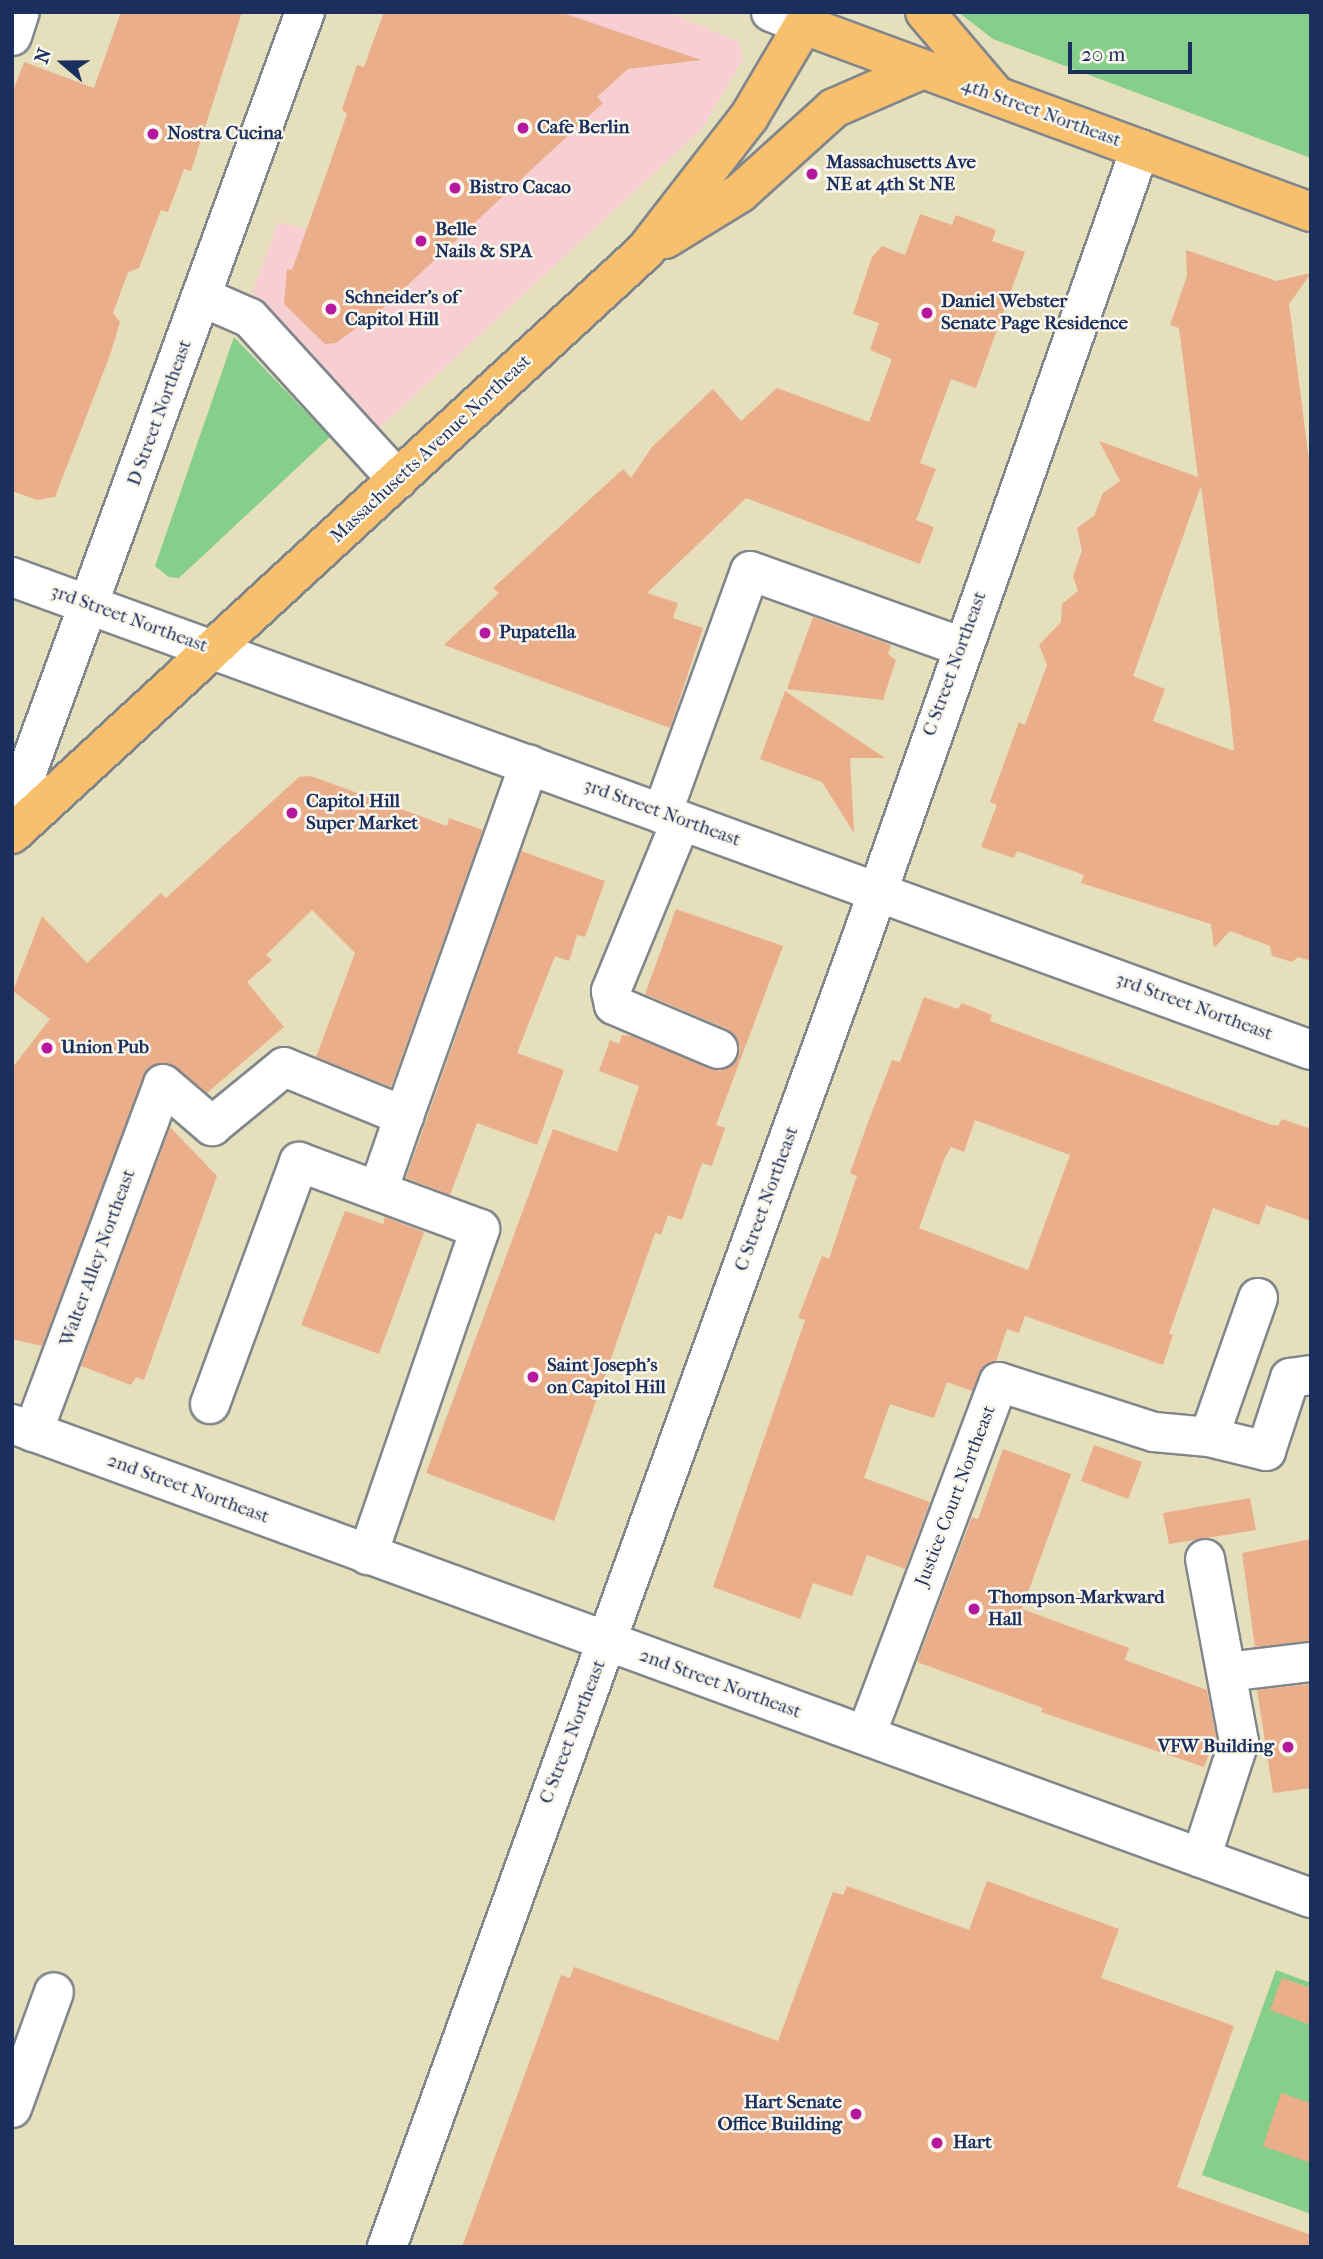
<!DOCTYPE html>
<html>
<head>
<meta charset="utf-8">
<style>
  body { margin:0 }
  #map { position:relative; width:1323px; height:2259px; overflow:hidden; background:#e5dfbb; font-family:"IM FELL French Canon",serif }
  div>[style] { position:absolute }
  .built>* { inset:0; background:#f7cfd3 }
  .green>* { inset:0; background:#85cf8b }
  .building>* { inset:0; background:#ebae8b }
  .roads { filter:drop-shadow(2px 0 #80878c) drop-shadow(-2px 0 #80878c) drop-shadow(0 2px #80878c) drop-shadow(0 -2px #80878c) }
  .minor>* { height:38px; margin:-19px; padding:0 19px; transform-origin:19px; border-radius:19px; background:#fff }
  .major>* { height:38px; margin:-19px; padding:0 19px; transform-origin:19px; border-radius:19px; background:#f8bf6c }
  .dots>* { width:19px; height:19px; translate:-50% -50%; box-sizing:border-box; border:4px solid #fbf7ec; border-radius:50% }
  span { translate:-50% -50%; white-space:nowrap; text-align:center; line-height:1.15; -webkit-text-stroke:5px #fbf7ec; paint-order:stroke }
  .street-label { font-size:19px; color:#1b2f5e }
  .poi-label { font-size:19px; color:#1b2f5e; font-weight:700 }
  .left { translate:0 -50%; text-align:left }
  .right { translate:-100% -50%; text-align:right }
  .frame { position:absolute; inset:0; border:14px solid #1b2f5e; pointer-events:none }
  .north { position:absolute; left:28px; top:28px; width:70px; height:70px; -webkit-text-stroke:5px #fbf7ec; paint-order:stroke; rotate:290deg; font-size:19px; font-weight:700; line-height:28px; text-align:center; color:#1b2f5e }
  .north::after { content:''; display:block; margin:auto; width:24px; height:32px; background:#1b2f5e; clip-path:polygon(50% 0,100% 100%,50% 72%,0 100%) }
  .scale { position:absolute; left:1068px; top:42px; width:124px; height:32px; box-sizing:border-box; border:4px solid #1b2f5e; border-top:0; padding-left:9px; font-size:21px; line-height:24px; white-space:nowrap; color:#1b2f5e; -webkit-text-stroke:5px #fbf7ec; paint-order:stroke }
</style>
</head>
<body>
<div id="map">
  <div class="built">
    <div style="clip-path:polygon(529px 12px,668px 12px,738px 41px,743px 59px,702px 129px,355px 451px,237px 334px,278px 222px,315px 231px)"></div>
  </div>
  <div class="green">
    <div style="clip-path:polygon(958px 12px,1311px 12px,1311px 158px,993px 39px)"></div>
    <div style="clip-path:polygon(234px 337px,330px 437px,179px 578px,169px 577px,155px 566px)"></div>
    <div style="clip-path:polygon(1276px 1970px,1311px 1983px,1311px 2214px,1202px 2175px)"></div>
  </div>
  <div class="building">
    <div style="clip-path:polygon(121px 12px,242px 12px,191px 171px,184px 169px,168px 212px,161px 210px,139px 268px,128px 272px,113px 313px,120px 322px,110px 355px,55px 497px,37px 500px,12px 491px,12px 94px,24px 62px,94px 88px)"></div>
    <div style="clip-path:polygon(384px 12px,560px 12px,701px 60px,628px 69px,597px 97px,603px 103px,381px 310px,336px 343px,325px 344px,284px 304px,287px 269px,292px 270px,327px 172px,347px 114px,342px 109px,357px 65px,364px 67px)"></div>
    <div style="clip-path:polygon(920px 214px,952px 225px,956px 215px,996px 230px,992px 241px,1025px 252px,976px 388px,951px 379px,920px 463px,936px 469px,916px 520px,934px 527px,920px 564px,746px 498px,647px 593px,678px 603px,673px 618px,703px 628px,670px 728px,444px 645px,499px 593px,493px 588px,623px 469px,631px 478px,652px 447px,713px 389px,741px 421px,777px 388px,869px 422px,892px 359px,870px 350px,879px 323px,853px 314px,872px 257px,882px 246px,905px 255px)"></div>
    <div style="clip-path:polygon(evenodd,1186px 250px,1276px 281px,1311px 273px,1289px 304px,1311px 476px,1311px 961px,1298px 957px,1292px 962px,1272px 956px,1270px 946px,1230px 931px,1214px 948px,1211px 924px,1081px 883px,1084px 875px,1017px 851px,1014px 858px,981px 847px,997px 805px,990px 802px,1019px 722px,1025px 725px,1047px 665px,1039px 645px,1061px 622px,1062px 604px,1078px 591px,1073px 576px,1082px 551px,1077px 528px,1094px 516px,1103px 493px,1120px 481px,1099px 441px,1198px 477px,1179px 328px,1170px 325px,1187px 276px,1186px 250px,1201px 486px,1230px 709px,1234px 751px,1153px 721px,1165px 689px,1133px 676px,1201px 486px)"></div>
    <div style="clip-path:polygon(813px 617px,891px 645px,888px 654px,896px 660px,883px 700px,787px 689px)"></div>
    <div style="clip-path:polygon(785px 691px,885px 758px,850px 758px,854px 833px,822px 782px,760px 759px)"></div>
    <div style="clip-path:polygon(311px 776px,447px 826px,449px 818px,483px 830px,391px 1087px,316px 1057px,355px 953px,312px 910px,266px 955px,272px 960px,247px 982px,284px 1027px,207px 1093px,169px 1063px,148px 1068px,42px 1346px,12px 1339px,12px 1068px,50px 1019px,13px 991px,42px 916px,87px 963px,161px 893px,166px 898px,299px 777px)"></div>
    <div style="clip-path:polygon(521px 851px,605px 881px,585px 937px,577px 935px,569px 961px,555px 956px,517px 1053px,564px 1070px,537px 1145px,477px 1123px,450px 1195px,406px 1178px)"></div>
    <div style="clip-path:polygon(676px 909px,783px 946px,716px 1125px,725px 1128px,712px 1166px,702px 1163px,682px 1220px,668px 1215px,661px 1235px,655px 1233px,554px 1521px,426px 1473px,553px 1129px,617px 1152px,639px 1086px,599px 1071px,610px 1040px,619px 1044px,622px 1035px,632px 1036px,720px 1071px,738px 1058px,740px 1046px,727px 1029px,645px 994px)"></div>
    <div style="clip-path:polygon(evenodd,924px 997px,958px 1009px,962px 1003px,992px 1015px,990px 1021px,1269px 1124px,1278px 1126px,1282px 1119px,1311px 1129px,1311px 1221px,1266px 1205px,1259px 1225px,1213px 1208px,1169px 1334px,1173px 1335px,1163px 1365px,1025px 1316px,1019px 1333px,1007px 1329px,996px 1361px,984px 1366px,972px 1391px,947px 1382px,934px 1418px,890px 1404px,864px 1478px,930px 1502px,905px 1569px,867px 1555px,852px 1596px,813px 1583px,800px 1619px,713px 1587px,805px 1320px,798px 1318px,822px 1256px,829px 1259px,857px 1176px,850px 1173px,867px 1125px,892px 1060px,900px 1062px,924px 997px,975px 1120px,1070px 1155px,1028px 1270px,919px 1228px,945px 1157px,951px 1147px,964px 1152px,975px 1120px)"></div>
    <div style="clip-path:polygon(170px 1127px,217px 1176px,144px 1380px,136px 1377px,131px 1385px,81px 1366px)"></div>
    <div style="clip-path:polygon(345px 1211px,383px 1224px,385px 1217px,424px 1232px,379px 1354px,301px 1325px)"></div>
    <div style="clip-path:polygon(1094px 1445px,1142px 1462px,1128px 1499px,1081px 1481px)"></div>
    <div style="clip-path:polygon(1003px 1449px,1071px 1474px,1022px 1609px,1129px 1648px,1125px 1660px,1207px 1690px,1216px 1736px,1204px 1767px,1041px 1712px,1043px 1708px,917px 1662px,972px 1517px,978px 1519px)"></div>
    <div style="clip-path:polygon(1250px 1498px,1256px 1530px,1169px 1544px,1163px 1513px)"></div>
    <div style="clip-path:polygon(1311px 1539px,1311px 1641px,1255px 1647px,1242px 1553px)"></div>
    <div style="clip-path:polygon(1311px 1684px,1311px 1788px,1273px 1793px,1257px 1690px)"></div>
    <div style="clip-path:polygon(987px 1881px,1119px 1929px,1101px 1978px,1234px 2026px,1177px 2187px,1311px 2235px,1311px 2247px,462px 2247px,561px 1975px,570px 1978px,574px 1967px,778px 2041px,833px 1892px,843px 1895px,847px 1886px,969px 1930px)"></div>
    <div style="clip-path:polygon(1282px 1978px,1311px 1988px,1311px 2025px,1270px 2010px)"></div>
    <div style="clip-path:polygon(1281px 2093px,1311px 2103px,1311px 2163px,1263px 2146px)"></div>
  </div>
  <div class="roads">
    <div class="minor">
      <div style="left:771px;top:12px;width:35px;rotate:22deg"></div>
      <div style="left:12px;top:36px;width:25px;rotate:-72deg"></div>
      <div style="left:202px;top:297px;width:52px;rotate:23.6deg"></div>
      <div style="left:250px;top:318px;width:219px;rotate:47.6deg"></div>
      <div style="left:12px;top:577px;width:1382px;rotate:20.01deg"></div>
      <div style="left:12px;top:813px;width:853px;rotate:-69.91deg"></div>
      <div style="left:662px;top:814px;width:258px;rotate:-70.1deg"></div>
      <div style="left:750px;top:571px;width:225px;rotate:19.7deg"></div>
      <div style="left:681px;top:821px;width:184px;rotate:112.4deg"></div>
      <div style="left:611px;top:991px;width:14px;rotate:78deg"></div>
      <div style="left:614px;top:1005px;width:113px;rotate:22.9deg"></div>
      <div style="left:378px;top:1191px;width:79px;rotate:-70.9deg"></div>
      <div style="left:1258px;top:1298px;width:147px;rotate:109.4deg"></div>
      <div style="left:1209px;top:1437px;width:59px;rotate:13.8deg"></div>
      <div style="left:1266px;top:1451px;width:77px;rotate:-71.8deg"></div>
      <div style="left:1290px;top:1378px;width:21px;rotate:-8deg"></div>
      <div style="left:210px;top:1404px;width:258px;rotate:-69.8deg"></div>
      <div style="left:299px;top:1162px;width:193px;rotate:20.3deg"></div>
      <div style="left:480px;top:1229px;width:345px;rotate:109deg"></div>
      <div style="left:12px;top:1424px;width:1383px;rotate:20.05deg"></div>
      <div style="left:33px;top:1432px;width:371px;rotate:-69.5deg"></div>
      <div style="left:163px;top:1084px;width:65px;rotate:40.6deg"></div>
      <div style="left:212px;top:1126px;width:93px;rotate:-39.3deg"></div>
      <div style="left:284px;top:1067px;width:130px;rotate:22.2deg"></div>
      <div style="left:404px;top:1116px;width:373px;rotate:-70.4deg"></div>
      <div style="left:1227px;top:1672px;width:85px;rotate:-6.8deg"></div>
      <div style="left:866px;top:1735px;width:377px;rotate:-69.4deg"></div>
      <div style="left:999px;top:1382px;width:163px;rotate:17.9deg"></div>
      <div style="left:1154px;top:1432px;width:55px;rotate:5.2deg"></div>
      <div style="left:1201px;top:1858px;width:122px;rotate:-71.9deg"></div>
      <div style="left:1239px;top:1742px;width:186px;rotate:-100.5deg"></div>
      <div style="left:12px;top:2108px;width:123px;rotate:-70.1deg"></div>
      <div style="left:387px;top:2247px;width:1388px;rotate:-70.08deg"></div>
      <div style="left:860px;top:942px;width:841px;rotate:-70.55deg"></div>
    </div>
    <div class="major">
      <div style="left:925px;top:12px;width:106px;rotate:49.6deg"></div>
      <div style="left:804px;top:25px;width:540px;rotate:20.25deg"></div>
      <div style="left:665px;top:239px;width:88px;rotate:-31.5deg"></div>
      <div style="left:740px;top:193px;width:127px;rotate:-42.1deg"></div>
      <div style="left:834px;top:108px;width:95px;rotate:-23.6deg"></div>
      <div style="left:12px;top:834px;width:861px;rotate:-42.65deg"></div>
      <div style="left:645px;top:251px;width:170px;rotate:-52.2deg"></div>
      <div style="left:749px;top:117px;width:122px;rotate:-59.4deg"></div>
    </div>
  </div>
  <div class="dots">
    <div style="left:523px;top:128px;background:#b5179e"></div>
    <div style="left:153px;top:134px;background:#b5179e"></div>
    <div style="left:812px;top:174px;background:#b5179e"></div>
    <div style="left:455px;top:188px;background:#b5179e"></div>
    <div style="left:421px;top:241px;background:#b5179e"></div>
    <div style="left:331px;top:309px;background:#b5179e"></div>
    <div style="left:927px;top:313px;background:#b5179e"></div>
    <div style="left:485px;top:633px;background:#b5179e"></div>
    <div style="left:292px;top:813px;background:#b5179e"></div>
    <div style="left:47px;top:1048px;background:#b5179e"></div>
    <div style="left:533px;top:1377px;background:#b5179e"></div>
    <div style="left:974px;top:1609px;background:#b5179e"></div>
    <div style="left:1288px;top:1747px;background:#b5179e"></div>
    <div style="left:856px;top:2114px;background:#b5179e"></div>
    <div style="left:937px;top:2143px;background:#b5179e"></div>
  </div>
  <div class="street-label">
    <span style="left:1041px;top:113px;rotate:20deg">4th Street Northeast</span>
    <span style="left:160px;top:413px;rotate:-70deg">D Street Northeast</span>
    <span style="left:431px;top:449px;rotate:-43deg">Massachusetts Avenue Northeast</span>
    <span style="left:129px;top:619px;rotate:20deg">3rd Street Northeast</span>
    <span style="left:955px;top:664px;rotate:-70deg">C Street Northeast</span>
    <span style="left:662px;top:813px;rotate:20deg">3rd Street Northeast</span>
    <span style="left:1194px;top:1007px;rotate:20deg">3rd Street Northeast</span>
    <span style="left:767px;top:1199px;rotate:-70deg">C Street Northeast</span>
    <span style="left:98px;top:1258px;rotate:-70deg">Walter Alley Northeast</span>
    <span style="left:188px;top:1489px;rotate:20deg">2nd Street Northeast</span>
    <span style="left:956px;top:1496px;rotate:-69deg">Justice Court Northeast</span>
    <span style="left:720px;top:1684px;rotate:20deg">2nd Street Northeast</span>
    <span style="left:573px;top:1732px;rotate:-69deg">C Street Northeast</span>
  </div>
  <div class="poi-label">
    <span class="left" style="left:537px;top:128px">Cafe Berlin</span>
    <span class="left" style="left:167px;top:134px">Nostra Cucina</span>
    <span class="left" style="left:826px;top:174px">Massachusetts Ave<br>NE at 4th St NE</span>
    <span class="left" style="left:469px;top:188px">Bistro Cacao</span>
    <span class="left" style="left:435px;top:241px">Belle<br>Nails &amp; SPA</span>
    <span class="left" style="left:345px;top:309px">Schneider's of<br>Capitol Hill</span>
    <span class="left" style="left:941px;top:313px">Daniel Webster<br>Senate Page Residence</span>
    <span class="left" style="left:499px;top:633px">Pupatella</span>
    <span class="left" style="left:306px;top:813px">Capitol Hill<br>Super Market</span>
    <span class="left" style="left:61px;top:1048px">Union Pub</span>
    <span class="left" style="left:547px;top:1377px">Saint Joseph's<br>on Capitol Hill</span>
    <span class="left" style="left:988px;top:1609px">Thompson-Markward<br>Hall</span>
    <span class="right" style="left:1274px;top:1747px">VFW Building</span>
    <span class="right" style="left:842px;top:2114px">Hart Senate<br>Office Building</span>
    <span class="left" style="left:953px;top:2143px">Hart</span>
  </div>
  <div class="frame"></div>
  <div class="north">N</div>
  <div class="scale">20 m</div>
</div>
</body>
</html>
